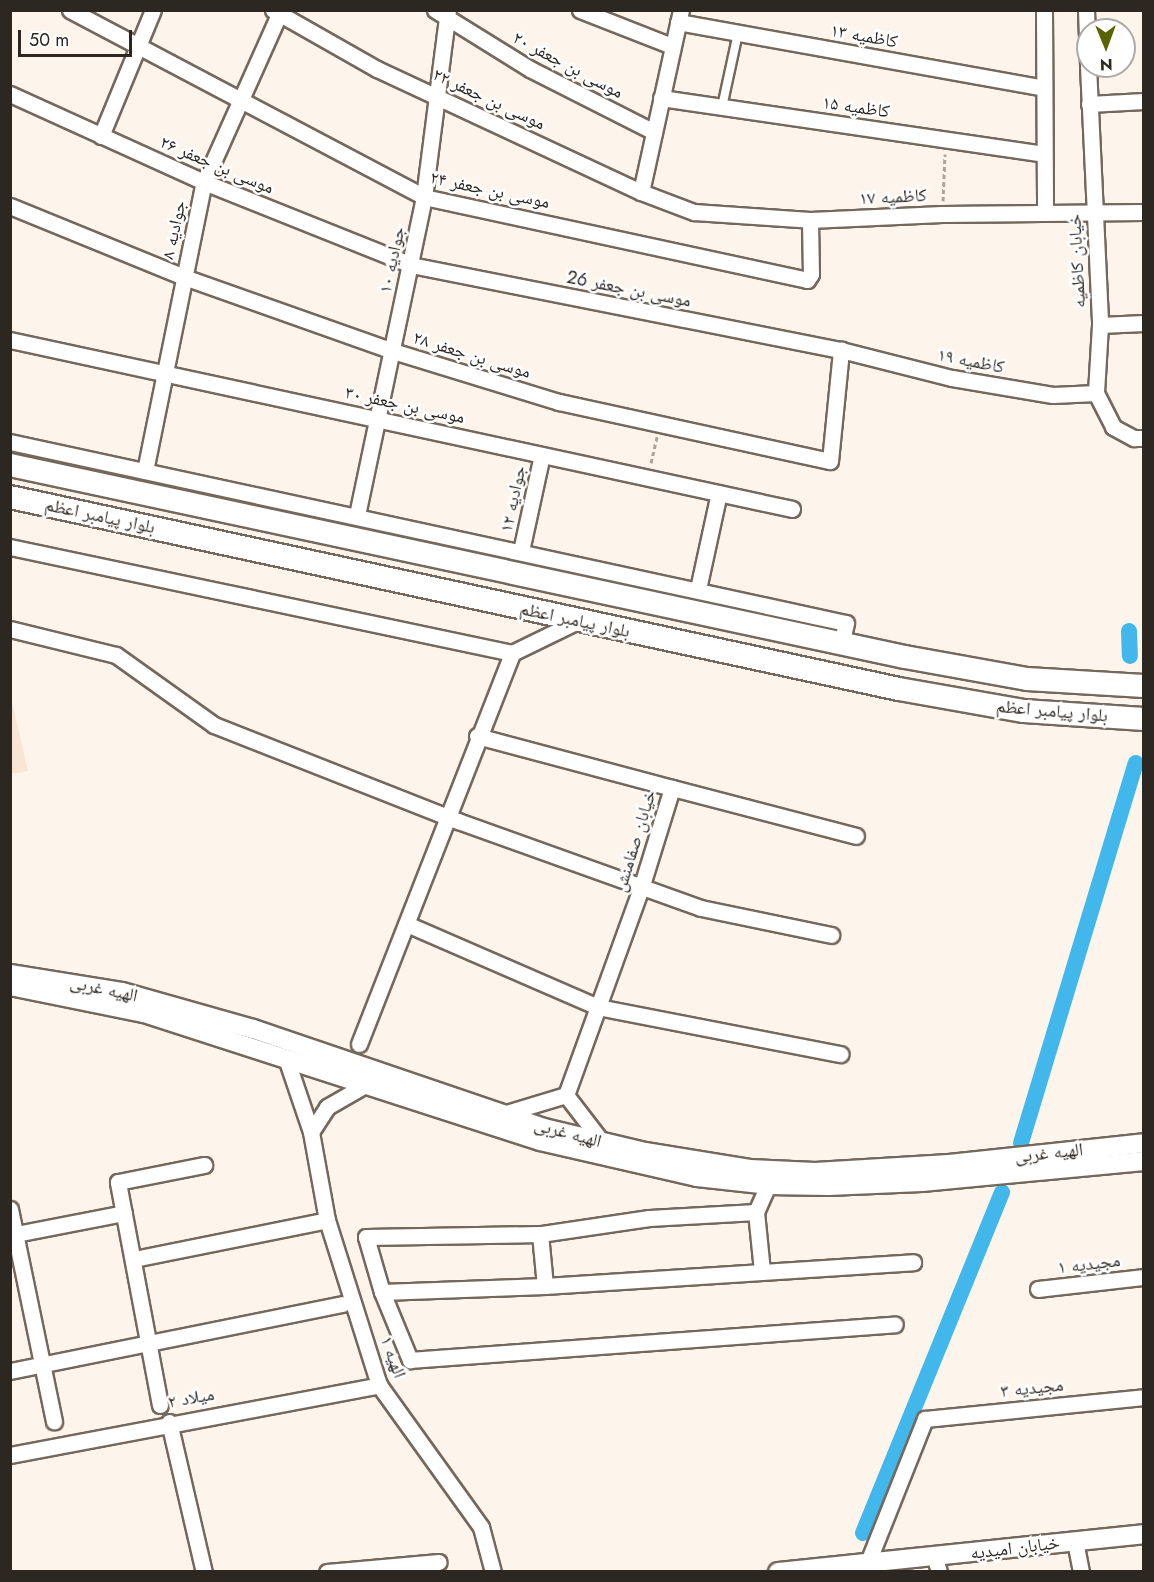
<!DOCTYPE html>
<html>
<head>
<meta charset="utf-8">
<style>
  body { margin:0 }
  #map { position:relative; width:1154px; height:1582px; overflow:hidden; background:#fdf5ec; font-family:Jost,"Noto Naskh Arabic",sans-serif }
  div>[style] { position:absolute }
  .built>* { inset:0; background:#fae5d2 }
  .canal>* { height:16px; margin:-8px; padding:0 8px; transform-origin:8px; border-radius:8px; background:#41b7eb }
  .path>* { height:3px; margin-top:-1.5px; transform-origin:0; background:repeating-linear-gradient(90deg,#aba49c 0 4.5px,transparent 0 7.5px) }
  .roads { filter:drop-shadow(2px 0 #74685c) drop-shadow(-2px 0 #74685c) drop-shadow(0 2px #74685c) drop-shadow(0 -2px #74685c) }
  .service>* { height:8px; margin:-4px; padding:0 4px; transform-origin:4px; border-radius:4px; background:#fff }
  .minor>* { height:15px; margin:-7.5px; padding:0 7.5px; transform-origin:7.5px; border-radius:7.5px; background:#fff }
  .tertiary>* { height:18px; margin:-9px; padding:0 9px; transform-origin:9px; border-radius:9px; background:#fff }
  .primary>* { height:22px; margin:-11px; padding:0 11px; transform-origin:11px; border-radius:11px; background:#fff }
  span { translate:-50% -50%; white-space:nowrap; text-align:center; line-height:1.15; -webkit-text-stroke:5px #fff; paint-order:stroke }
  .street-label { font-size:18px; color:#2d2722 }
  .frame { position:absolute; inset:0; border:12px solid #2d2722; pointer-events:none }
  .north { position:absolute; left:1076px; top:18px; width:60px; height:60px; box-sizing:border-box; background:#fff; border:2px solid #aba9a7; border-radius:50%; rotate:179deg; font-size:16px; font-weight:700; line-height:24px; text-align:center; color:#2d2722 }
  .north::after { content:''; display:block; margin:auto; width:21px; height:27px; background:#596302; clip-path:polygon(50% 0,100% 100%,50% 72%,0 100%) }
  .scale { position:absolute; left:18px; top:30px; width:114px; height:27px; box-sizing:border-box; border:3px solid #2d2722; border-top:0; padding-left:8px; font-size:18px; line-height:21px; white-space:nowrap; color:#2d2722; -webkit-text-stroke:4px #fff; paint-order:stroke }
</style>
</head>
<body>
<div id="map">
  <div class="built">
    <div style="clip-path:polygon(10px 693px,28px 771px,11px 774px,10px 774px)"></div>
  </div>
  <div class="canal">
    <div style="left:1129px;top:631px;width:25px;rotate:88deg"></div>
    <div style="left:1021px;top:1143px;width:397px;rotate:-73.2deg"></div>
    <div style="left:863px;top:1533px;width:368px;rotate:-67.8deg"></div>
  </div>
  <div class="path">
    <div style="left:943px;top:201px;width:47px;rotate:-87.6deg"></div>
    <div style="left:651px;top:463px;width:27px;rotate:-77deg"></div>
  </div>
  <div class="roads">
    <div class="service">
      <div style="left:722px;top:107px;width:76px;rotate:-77.8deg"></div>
    </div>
    <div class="minor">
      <div style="left:70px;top:10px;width:400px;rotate:27.8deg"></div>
      <div style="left:424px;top:197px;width:392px;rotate:12.2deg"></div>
      <div style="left:807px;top:280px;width:7px;rotate:-56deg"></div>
      <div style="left:811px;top:274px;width:54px;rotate:-91.1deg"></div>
      <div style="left:273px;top:10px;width:120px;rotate:29.6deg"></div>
      <div style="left:377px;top:69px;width:291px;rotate:25deg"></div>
      <div style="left:641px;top:192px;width:57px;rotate:20.7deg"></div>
      <div style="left:694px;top:212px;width:116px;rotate:3.9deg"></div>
      <div style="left:810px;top:220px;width:132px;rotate:-2.6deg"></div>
      <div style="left:942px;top:214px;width:202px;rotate:-0.6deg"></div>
      <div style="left:435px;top:10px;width:112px;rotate:31.8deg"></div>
      <div style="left:530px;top:69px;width:139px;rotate:26.9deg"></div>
      <div style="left:580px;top:10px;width:99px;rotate:21.4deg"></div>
      <div style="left:1044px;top:10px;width:203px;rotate:89.7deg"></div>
      <div style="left:1086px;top:10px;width:55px;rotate:87.9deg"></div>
      <div style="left:678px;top:22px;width:372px;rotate:10.2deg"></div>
      <div style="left:1088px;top:66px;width:259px;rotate:87.3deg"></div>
      <div style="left:1100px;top:325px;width:68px;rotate:93.4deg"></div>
      <div style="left:1096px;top:393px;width:38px;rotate:63deg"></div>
      <div style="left:1113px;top:427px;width:24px;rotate:28deg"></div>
      <div style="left:1134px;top:438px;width:10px"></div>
      <div style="left:10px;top:94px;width:213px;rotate:24.4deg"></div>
      <div style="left:204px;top:182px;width:223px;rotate:21.8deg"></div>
      <div style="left:411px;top:265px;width:438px;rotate:11.2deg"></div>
      <div style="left:841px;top:350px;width:114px;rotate:14.2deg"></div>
      <div style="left:952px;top:378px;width:102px;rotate:9.6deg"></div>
      <div style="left:1053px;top:395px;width:43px;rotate:-2.7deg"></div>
      <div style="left:661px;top:98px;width:387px;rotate:8.3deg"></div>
      <div style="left:1089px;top:104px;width:55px;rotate:-3.1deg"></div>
      <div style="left:101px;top:136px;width:136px;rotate:-67.6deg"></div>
      <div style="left:641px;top:192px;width:186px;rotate:-77.6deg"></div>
      <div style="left:10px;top:206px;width:188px;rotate:22.2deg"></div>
      <div style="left:184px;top:277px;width:222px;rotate:19.5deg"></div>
      <div style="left:393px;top:351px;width:174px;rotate:17.1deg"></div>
      <div style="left:559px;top:402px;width:277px;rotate:12.3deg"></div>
      <div style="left:830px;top:461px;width:112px;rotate:-84.3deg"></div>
      <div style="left:1100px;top:325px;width:44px;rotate:-2.6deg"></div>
      <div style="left:10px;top:340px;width:800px;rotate:12.19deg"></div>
      <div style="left:10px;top:442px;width:855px;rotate:12.22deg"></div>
      <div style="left:846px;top:623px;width:22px;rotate:103deg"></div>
      <div style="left:145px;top:471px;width:295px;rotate:-78.5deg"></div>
      <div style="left:204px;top:182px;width:188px;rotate:-65.9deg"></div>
      <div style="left:357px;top:515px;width:325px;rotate:-78.1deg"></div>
      <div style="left:424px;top:197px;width:189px;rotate:-82.7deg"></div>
      <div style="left:10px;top:547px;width:513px;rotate:11.92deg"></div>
      <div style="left:521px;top:551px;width:98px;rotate:-77.7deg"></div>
      <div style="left:698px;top:589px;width:98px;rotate:-77.7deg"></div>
      <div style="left:10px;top:629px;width:109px;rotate:13.8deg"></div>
      <div style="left:116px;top:655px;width:120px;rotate:35.5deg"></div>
      <div style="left:214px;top:725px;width:262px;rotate:21.5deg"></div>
      <div style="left:458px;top:821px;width:258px;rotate:19.7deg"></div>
      <div style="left:701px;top:908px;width:133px;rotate:11.7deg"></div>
      <div style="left:477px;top:736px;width:202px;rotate:14.9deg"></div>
      <div style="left:672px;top:788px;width:105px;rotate:107.2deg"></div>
      <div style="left:641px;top:888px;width:220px;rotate:109.9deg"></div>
      <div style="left:672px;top:788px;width:190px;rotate:14.6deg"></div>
      <div style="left:407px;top:924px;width:208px;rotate:23.5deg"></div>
      <div style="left:598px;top:1007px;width:247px;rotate:11deg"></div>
      <div style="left:359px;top:1044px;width:420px;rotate:-68.6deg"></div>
      <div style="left:512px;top:653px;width:73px;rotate:-25.9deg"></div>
      <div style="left:286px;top:1058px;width:78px;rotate:71.3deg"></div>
      <div style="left:311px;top:1132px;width:30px;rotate:-57deg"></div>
      <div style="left:327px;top:1107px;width:46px;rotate:-29.9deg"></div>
      <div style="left:566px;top:1095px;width:59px;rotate:52.5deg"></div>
      <div style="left:503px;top:1114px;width:66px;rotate:-16.8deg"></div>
      <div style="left:311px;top:1132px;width:89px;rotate:79.7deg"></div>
      <div style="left:327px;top:1220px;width:173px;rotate:72.5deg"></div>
      <div style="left:379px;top:1385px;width:175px;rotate:54.3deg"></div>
      <div style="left:481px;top:1527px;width:47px;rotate:75.1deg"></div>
      <div style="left:10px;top:1209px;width:217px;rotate:78.3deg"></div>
      <div style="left:756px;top:1212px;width:107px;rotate:176.8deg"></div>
      <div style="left:649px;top:1218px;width:110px;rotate:171.6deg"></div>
      <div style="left:540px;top:1234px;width:174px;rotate:179deg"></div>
      <div style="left:366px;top:1237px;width:57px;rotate:73.8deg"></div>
      <div style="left:382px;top:1292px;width:74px;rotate:67.6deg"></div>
      <div style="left:410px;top:1360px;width:486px;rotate:-4.2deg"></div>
      <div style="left:16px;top:1234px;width:110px;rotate:-11deg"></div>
      <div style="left:540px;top:1234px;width:52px;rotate:84.5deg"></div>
      <div style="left:134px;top:1259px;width:197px;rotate:-11.4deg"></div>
      <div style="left:762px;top:1271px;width:59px;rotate:-95.8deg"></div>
      <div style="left:756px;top:1212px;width:30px;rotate:-66deg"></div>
      <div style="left:1038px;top:1289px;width:107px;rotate:-6.5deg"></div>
      <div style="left:382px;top:1292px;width:163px;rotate:-2.1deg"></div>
      <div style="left:545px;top:1286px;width:369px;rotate:-3.7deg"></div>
      <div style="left:10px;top:1371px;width:339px;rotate:-11.4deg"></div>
      <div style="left:160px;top:1405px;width:227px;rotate:-100.7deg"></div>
      <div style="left:118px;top:1182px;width:88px;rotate:-11.2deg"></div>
      <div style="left:169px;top:1422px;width:154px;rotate:76.9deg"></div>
      <div style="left:10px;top:1455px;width:376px;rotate:-10.7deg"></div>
      <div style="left:1075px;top:1541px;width:32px;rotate:79deg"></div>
      <div style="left:935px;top:1558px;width:15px;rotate:74deg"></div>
      <div style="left:868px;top:1562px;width:154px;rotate:-68.3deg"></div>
      <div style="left:925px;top:1419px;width:220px;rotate:-5.7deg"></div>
      <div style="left:327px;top:1572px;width:112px;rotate:-5.1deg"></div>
    </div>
    <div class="tertiary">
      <div style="left:10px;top:974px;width:113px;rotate:9.1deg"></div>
      <div style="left:122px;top:992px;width:136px;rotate:15.8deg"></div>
      <div style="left:253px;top:1029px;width:307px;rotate:18.8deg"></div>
      <div style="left:544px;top:1128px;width:104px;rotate:13.4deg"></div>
      <div style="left:645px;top:1152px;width:106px;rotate:9.2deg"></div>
      <div style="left:750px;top:1169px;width:65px;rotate:2.6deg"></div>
      <div style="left:815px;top:1172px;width:134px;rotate:-3.4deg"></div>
      <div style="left:949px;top:1164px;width:196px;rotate:-6.1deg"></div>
      <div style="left:10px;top:986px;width:137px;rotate:11.4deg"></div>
      <div style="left:144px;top:1013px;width:416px;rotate:17.9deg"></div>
      <div style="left:540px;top:1141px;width:161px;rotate:12.9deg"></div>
      <div style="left:697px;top:1177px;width:71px;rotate:6.4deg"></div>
      <div style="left:768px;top:1185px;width:60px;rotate:1deg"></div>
      <div style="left:828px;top:1186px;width:94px;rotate:-2.4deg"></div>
      <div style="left:922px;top:1182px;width:223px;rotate:-5.4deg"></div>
      <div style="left:778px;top:1572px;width:368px;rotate:-5.9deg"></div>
    </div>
    <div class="primary">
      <div style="left:10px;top:465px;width:915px;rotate:12.11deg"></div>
      <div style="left:905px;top:657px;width:124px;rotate:10.2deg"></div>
      <div style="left:1027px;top:679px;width:117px;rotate:3.4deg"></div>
      <div style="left:10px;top:497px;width:909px;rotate:12.19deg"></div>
      <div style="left:899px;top:689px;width:127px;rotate:10deg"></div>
      <div style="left:1024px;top:711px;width:120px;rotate:3.8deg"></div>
    </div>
  </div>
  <div class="street-label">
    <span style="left:864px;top:36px;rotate:10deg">کاظمیه ۱۳</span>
    <span style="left:568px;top:65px;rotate:28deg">موسی بن جعفر ۲۰</span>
    <span style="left:489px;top:99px;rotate:25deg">موسی بن جعفر ۲۲</span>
    <span style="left:856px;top:107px;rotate:8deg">کاظمیه ۱۵</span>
    <span style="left:217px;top:165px;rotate:23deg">موسی بن جعفر ۲۶</span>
    <span style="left:490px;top:190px;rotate:12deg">موسی بن جعفر ۲۴</span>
    <span style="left:893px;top:197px;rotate:-3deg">کاظمیه ۱۷</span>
    <span style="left:174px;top:230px;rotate:-78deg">جوادیه ۸</span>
    <span style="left:392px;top:260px;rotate:-78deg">جوادیه ۱۰</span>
    <span style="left:1077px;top:261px;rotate:-93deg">خیابان کاظمیه</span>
    <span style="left:629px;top:289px;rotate:11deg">موسی بن جعفر 26</span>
    <span style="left:472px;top:355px;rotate:17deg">موسی بن جعفر ۲۸</span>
    <span style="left:971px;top:361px;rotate:11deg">کاظمیه ۱۹</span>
    <span style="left:405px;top:405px;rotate:12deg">موسی بن جعفر ۳۰</span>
    <span style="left:513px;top:499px;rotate:-78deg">جوادیه ۱۲</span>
    <span style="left:100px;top:516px;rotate:12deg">بلوار پیامبر اعظم</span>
    <span style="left:575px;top:620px;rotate:12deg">بلوار پیامبر اعظم</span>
    <span style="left:1052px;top:711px;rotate:5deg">بلوار پیامبر اعظم</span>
    <span style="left:635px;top:841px;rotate:-73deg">خیابان صفامنش</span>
    <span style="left:104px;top:989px;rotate:12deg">الهیه غربی</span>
    <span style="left:568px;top:1133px;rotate:15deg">الهیه غربی</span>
    <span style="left:1049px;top:1153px;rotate:-6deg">الهیه غربی</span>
    <span style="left:1089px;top:1264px;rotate:-7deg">مجیدیه ۱</span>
    <span style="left:393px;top:1357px;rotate:70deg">الهیه ۱</span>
    <span style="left:1032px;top:1388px;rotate:-6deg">مجیدیه ۳</span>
    <span style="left:191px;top:1398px;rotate:-10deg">میلاد ۲</span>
    <span style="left:1015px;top:1548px;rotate:-7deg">خیابان امیدیه</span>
  </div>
  <div class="frame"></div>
  <div class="north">N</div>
  <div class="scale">50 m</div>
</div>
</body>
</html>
